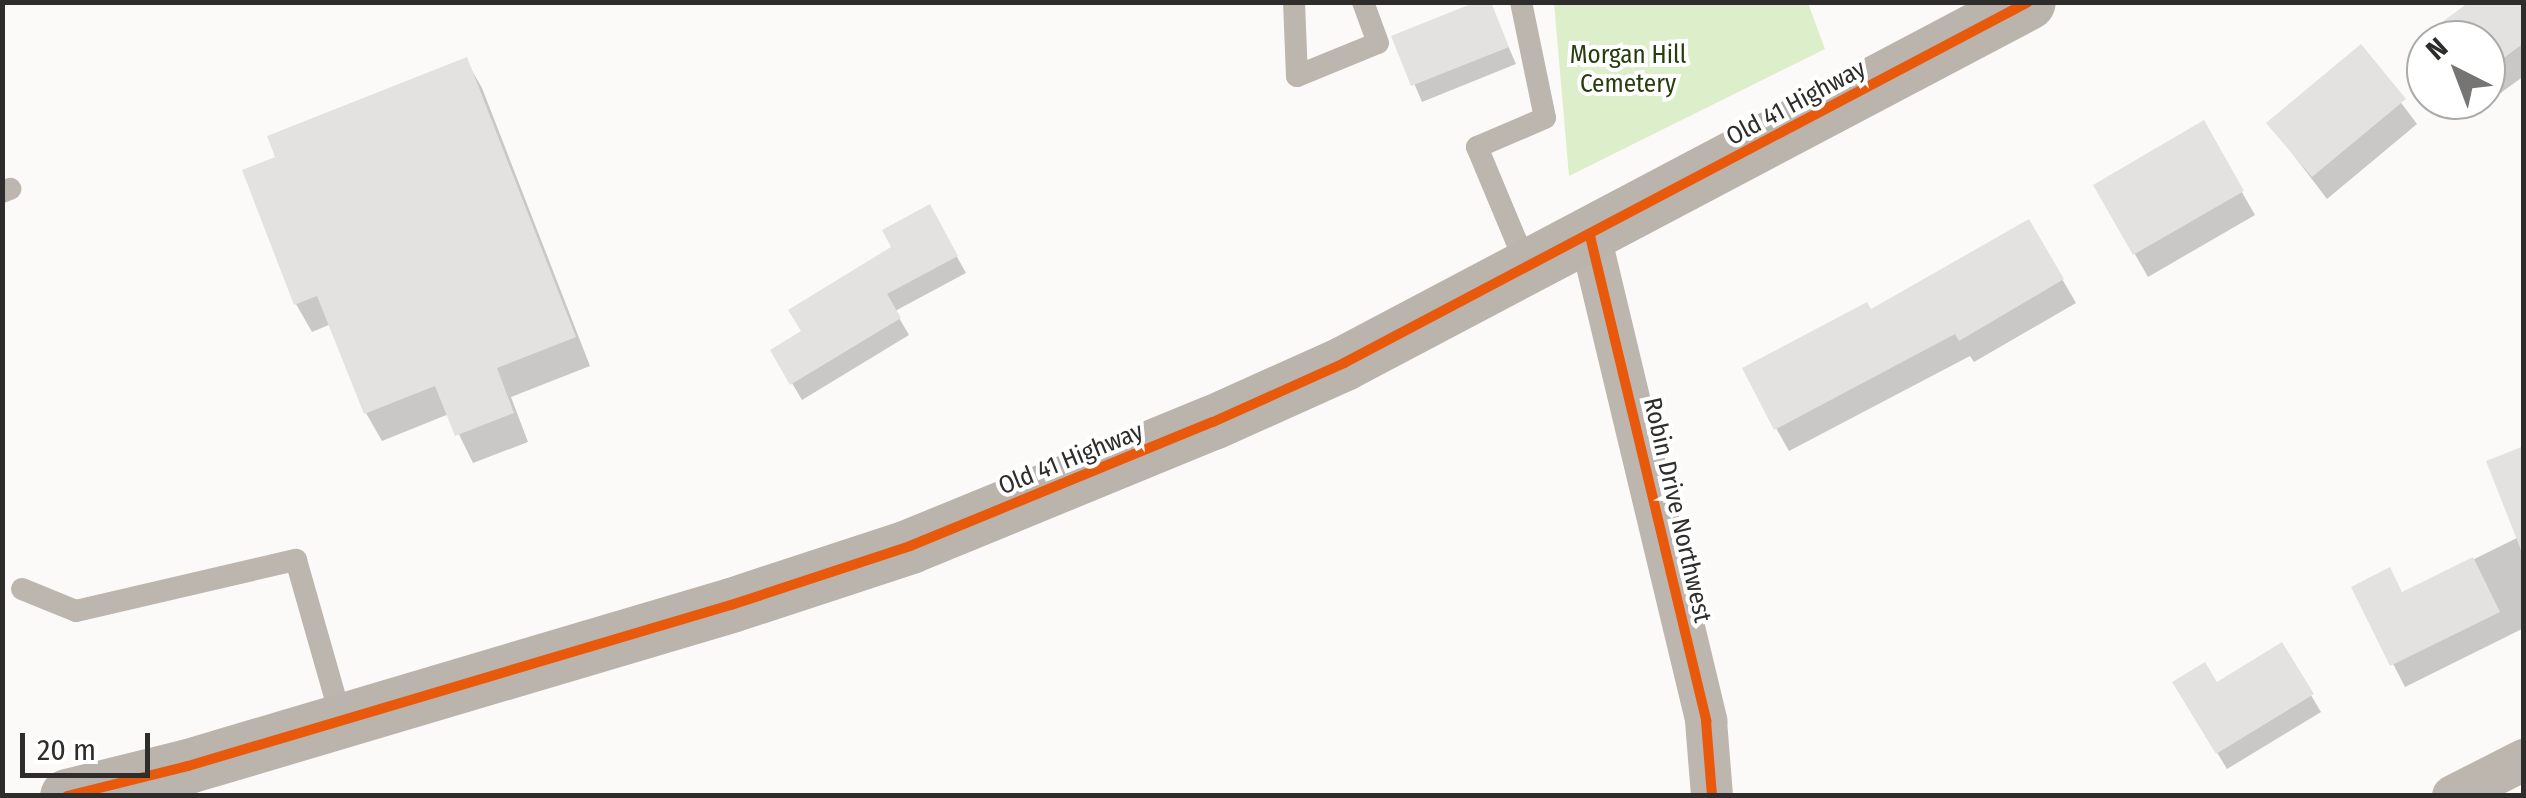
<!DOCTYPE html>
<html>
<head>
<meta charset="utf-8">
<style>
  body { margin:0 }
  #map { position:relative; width:2526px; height:798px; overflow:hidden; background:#fcfaf8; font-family:"Fira Sans Condensed",sans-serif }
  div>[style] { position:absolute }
  .green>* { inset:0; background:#ddeeca }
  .shadow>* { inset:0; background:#0003 }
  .building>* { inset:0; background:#e4e2e0 }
  .lane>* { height:22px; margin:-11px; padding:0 11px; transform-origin:11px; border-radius:11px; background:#bdb6af }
  .street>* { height:42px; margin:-21px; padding:0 21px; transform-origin:21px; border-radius:21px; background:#bdb6af }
  .secondary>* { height:55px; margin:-27.5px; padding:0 27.5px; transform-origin:27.5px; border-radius:27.5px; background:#bbb4ad }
  .cycleway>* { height:10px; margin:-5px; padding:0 5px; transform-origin:5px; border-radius:5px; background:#e8590c }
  span { translate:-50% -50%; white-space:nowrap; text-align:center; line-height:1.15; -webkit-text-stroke:8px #fff; paint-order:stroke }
  .park-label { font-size:25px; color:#283d0d }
  .street-label { font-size:25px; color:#2e2d2c }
  .frame { position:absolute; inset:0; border:5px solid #2e2d2c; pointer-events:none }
  .north { position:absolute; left:2406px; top:20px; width:100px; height:100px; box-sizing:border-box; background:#fff; border:2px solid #ababab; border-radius:50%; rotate:318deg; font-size:28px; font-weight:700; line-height:40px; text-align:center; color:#2e2d2c }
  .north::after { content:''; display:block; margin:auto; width:35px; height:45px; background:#767573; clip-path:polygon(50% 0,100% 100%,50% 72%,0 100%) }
  .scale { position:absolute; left:20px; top:733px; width:130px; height:45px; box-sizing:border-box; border:5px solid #2e2d2c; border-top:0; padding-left:12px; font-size:30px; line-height:35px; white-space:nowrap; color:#2e2d2c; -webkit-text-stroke:8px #fff; paint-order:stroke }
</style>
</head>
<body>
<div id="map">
  <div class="green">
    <div style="clip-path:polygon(1554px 3px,1808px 3px,1825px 49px,1569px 176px)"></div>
  </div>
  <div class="shadow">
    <div style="clip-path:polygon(1489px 2px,1516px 64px,1422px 102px,1395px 38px)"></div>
    <div style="clip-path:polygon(2524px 2px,2524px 76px,2495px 97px,2486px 85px,2486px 40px,2454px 40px)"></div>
    <div style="clip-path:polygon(2360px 48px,2417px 124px,2327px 199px,2269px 123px)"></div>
    <div style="clip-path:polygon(466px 60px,482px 88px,590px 366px,511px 397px,528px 442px,473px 463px,449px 414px,382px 441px,366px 413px,331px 324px,312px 332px,296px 304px,278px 158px)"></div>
    <div style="clip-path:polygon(2203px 124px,2255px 215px,2148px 277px,2096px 186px)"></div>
    <div style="clip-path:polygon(929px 207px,966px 273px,895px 311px,909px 335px,802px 400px,773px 351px,804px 332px,894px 248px)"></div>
    <div style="clip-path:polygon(2029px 222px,2076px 303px,1974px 362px,1970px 356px,1789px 451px,1776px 428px,1870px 313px)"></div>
    <div style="clip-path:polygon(2524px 448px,2524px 628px,2405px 687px,2354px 588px,2403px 594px,2519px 537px)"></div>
    <div style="clip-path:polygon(2281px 645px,2321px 712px,2227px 769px,2175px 683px,2217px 685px)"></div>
  </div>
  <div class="building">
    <div style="clip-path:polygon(1476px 2px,1491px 2px,1509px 47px,1411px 86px,1391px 36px)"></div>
    <div style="clip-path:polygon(2469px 2px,2524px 2px,2524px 43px,2486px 71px,2486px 40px,2418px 40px)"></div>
    <div style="clip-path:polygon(2361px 44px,2406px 99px,2312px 177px,2266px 123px)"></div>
    <div style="clip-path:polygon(467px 57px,576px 337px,497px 368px,514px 413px,455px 436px,435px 386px,364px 414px,317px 296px,294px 305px,242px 170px,275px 157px,267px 136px)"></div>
    <div style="clip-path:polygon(2204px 120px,2244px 191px,2133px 255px,2093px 185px)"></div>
    <div style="clip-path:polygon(930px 204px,958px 256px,887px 294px,901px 318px,790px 385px,770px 350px,801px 331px,788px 310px,891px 247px,882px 230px)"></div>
    <div style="clip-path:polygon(2029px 219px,2064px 279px,1959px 341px,1955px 334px,1774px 430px,1742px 368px,1867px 302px,1871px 309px)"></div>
    <div style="clip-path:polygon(2524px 446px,2524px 550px,2521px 550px,2486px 461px)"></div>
    <div style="clip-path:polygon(2473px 557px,2500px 612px,2390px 666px,2351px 587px,2390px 567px,2402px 592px)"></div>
    <div style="clip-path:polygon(2282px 642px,2314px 694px,2216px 754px,2172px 682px,2205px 662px,2217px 682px)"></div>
  </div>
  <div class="lane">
    <div style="left:1294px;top:2px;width:74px;rotate:87.7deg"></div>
    <div style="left:1297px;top:76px;width:87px;rotate:-22.2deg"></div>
    <div style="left:1378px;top:43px;width:44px;rotate:-110.1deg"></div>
    <div style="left:1521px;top:2px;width:118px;rotate:78.3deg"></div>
    <div style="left:1545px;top:118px;width:74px;rotate:156.9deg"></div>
    <div style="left:1477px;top:147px;width:132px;rotate:67.3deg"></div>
    <div style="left:2px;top:192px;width:9px;rotate:-21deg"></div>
    <div style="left:22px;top:589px;width:58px;rotate:22.2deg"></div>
    <div style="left:76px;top:611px;width:226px;rotate:-13.1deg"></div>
    <div style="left:296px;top:560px;width:164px;rotate:74.1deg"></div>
  </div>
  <div class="street">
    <div style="left:1590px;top:236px;width:499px;rotate:76.5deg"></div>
    <div style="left:1706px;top:721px;width:75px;rotate:85.4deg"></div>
    <div style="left:2453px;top:796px;width:80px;rotate:-26.9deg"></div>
  </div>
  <div class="secondary">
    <div style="left:67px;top:796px;width:125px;rotate:-13.9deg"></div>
    <div style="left:188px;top:766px;width:566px;rotate:-16.52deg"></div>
    <div style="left:731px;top:605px;width:188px;rotate:-18.2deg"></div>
    <div style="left:910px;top:546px;width:327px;rotate:-22.3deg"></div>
    <div style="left:1213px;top:422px;width:144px;rotate:-24.2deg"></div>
    <div style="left:1344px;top:363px;width:773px;rotate:-27.82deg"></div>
  </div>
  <div class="cycleway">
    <div style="left:1590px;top:236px;width:499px;rotate:76.5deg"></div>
    <div style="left:1706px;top:721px;width:75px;rotate:85.4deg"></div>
    <div style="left:67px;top:796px;width:125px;rotate:-13.9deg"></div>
    <div style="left:188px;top:766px;width:566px;rotate:-16.52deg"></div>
    <div style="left:731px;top:605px;width:188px;rotate:-18.2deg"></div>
    <div style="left:910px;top:546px;width:327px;rotate:-22.3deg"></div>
    <div style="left:1213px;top:422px;width:144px;rotate:-24.2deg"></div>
    <div style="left:1344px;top:363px;width:773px;rotate:-27.82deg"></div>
  </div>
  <div class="park-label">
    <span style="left:1628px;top:70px">Morgan Hill<br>Cemetery</span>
  </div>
  <div class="street-label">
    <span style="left:1796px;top:103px;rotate:-28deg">Old 41 Highway</span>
    <span style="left:1071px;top:459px;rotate:-22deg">Old 41 Highway</span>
    <span style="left:1677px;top:510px;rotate:77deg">Robin Drive Northwest</span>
  </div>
  <div class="frame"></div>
  <div class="north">N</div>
  <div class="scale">20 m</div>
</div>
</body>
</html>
